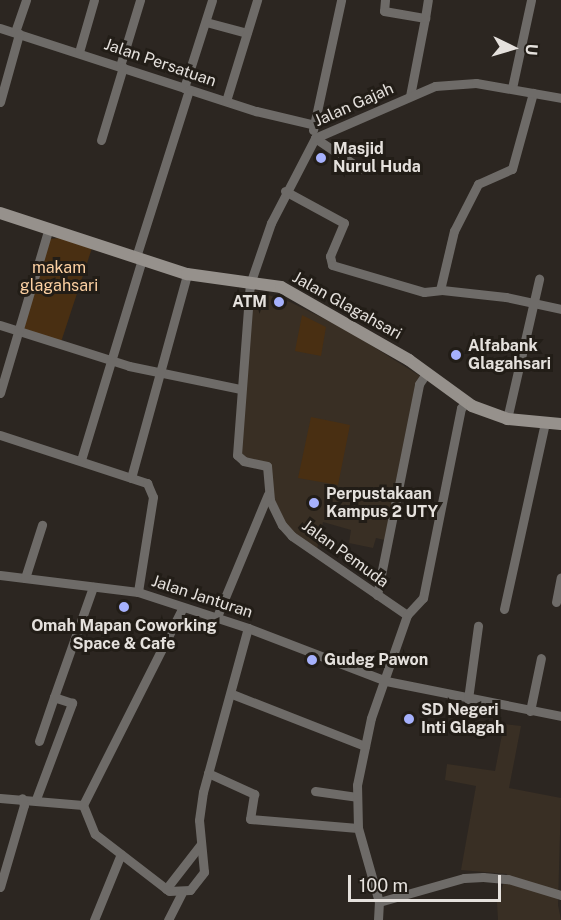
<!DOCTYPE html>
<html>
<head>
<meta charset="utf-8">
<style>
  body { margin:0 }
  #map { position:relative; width:561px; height:920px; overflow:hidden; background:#2c2621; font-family:"Public Sans",sans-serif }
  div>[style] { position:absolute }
  .built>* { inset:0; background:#392f24 }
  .green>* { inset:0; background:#492f12 }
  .street>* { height:9px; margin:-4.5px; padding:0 4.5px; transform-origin:4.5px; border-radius:4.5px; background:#6e6b68 }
  .secondary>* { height:12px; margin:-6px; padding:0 6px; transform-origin:6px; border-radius:6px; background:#96918c }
  .dots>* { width:16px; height:16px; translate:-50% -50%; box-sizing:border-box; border:3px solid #221d17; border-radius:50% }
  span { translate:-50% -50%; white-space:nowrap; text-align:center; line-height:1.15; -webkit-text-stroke:6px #221d17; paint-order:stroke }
  .street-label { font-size:16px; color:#e5e1dd }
  .poi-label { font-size:16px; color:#e5e1dd; font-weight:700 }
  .left { translate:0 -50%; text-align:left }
  .right { translate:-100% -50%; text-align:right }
  .park-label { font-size:16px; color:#fcd0a2 }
  .north { position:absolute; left:483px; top:18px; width:60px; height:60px; -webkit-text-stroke:4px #221d17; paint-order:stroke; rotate:95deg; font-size:16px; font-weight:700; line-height:24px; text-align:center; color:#e5e1dd }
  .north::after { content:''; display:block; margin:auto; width:21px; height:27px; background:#e5e1dd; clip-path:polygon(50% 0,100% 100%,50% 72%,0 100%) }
  .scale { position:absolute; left:348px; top:875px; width:153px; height:27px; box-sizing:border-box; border:3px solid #e5e1dd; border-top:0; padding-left:8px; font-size:18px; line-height:21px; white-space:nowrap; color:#e5e1dd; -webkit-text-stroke:4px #221d17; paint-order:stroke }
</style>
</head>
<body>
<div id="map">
  <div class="built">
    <div style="clip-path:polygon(249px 289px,290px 302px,345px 329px,420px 376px,389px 541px,376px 538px,373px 548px,349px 543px,351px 530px,323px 522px,316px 554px,292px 536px,273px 509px,268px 468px,239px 458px)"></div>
    <div style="clip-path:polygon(504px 724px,521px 726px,509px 788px,561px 798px,558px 905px,561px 920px,498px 920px,497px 902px,507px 874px,461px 870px,476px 786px,445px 780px,447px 764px,495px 771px)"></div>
  </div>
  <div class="green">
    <div style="clip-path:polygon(60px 238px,92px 248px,61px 342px,22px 329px,48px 239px)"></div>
    <div style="clip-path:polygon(302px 315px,326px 327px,321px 356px,295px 351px)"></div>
    <div style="clip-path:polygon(311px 417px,350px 425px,338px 485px,298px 478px)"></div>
  </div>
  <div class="street">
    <div style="left:385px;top:0;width:11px;rotate:95deg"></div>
    <div style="left:384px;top:11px;width:42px;rotate:9.7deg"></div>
    <div style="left:425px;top:18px;width:79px;rotate:100.9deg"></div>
    <div style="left:425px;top:18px;width:18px;rotate:-81deg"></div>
    <div style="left:206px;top:22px;width:42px;rotate:15deg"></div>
    <div style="left:0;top:28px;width:269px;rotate:18deg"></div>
    <div style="left:256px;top:111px;width:57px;rotate:13.3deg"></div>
    <div style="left:15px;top:32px;width:34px;rotate:-71deg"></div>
    <div style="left:79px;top:52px;width:54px;rotate:-73.9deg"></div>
    <div style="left:120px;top:66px;width:69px;rotate:-73.1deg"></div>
    <div style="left:184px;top:88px;width:92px;rotate:-72.3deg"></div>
    <div style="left:512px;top:88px;width:90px;rotate:-77.8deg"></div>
    <div style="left:226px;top:101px;width:106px;rotate:-72.9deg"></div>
    <div style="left:0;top:102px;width:71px;rotate:-74.4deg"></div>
    <div style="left:313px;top:130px;width:133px;rotate:-77.8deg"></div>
    <div style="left:315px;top:138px;width:55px;rotate:34deg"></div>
    <div style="left:101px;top:140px;width:76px;rotate:-73.2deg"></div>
    <div style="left:285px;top:191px;width:67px;rotate:28.5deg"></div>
    <div style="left:344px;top:223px;width:36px;rotate:113deg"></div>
    <div style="left:330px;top:256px;width:9px;rotate:77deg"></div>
    <div style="left:332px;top:265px;width:96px;rotate:16.4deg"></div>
    <div style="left:424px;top:292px;width:18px;rotate:-6deg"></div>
    <div style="left:442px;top:290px;width:64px;rotate:6.2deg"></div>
    <div style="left:506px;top:297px;width:56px;rotate:12.3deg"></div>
    <div style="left:136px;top:257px;width:175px;rotate:-72.4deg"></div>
    <div style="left:440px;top:290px;width:61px;rotate:-76.7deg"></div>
    <div style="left:454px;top:231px;width:53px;rotate:-62.9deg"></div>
    <div style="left:478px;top:184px;width:37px;rotate:-24deg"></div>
    <div style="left:512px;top:169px;width:79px;rotate:-74.6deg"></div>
    <div style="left:0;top:325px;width:135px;rotate:17.6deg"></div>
    <div style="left:129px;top:366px;width:113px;rotate:11.7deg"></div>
    <div style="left:0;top:393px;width:172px;rotate:-73.5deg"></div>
    <div style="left:507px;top:419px;width:144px;rotate:-77.1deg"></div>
    <div style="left:0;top:435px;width:155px;rotate:18.1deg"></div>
    <div style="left:147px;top:483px;width:15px;rotate:67deg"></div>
    <div style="left:153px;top:497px;width:96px;rotate:99deg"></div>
    <div style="left:81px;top:460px;width:210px;rotate:-73.1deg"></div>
    <div style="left:131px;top:478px;width:212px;rotate:-74.6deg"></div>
    <div style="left:0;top:575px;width:139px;rotate:7deg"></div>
    <div style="left:138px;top:592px;width:116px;rotate:18.1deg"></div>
    <div style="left:248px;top:628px;width:148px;rotate:21deg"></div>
    <div style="left:386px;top:681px;width:178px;rotate:11.3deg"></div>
    <div style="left:25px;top:578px;width:56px;rotate:-72.2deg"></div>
    <div style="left:377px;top:595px;width:215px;rotate:-78.7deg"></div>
    <div style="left:419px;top:384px;width:14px;rotate:-56deg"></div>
    <div style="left:556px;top:602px;width:25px;rotate:-79deg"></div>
    <div style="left:504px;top:609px;width:190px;rotate:-77.6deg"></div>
    <div style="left:407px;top:615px;width:140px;rotate:-145.5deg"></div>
    <div style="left:292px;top:536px;width:15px;rotate:-132deg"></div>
    <div style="left:282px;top:525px;width:28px;rotate:-116deg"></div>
    <div style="left:270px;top:500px;width:34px;rotate:-95deg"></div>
    <div style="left:267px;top:466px;width:24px;rotate:-168deg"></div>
    <div style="left:244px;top:461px;width:9px;rotate:-139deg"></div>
    <div style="left:237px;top:455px;width:171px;rotate:-85.7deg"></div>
    <div style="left:250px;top:284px;width:65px;rotate:-71deg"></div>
    <div style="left:271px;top:223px;width:96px;rotate:-62.6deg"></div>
    <div style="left:315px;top:138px;width:131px;rotate:-23.4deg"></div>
    <div style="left:435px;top:86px;width:41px;rotate:-4.2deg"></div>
    <div style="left:476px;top:83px;width:86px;rotate:10deg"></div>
    <div style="left:216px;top:619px;width:135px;rotate:-67.4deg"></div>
    <div style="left:232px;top:694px;width:143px;rotate:21.4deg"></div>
    <div style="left:468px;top:699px;width:74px;rotate:-82.2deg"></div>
    <div style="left:530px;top:711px;width:54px;rotate:-78.3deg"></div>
    <div style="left:39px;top:741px;width:46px;rotate:-71.2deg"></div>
    <div style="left:208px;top:773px;width:51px;rotate:24.5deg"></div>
    <div style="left:254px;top:794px;width:25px;rotate:99deg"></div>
    <div style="left:250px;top:819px;width:108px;rotate:4.8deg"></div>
    <div style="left:315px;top:791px;width:42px;rotate:8.1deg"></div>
    <div style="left:0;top:798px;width:83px;rotate:4.8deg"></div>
    <div style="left:83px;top:805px;width:31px;rotate:68deg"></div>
    <div style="left:95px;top:834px;width:93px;rotate:37.6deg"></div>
    <div style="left:169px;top:891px;width:21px;rotate:-3deg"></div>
    <div style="left:190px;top:890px;width:23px;rotate:-52deg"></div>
    <div style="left:204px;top:872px;width:52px;rotate:-95.5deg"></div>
    <div style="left:199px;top:820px;width:28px;rotate:-82deg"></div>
    <div style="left:203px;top:792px;width:170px;rotate:-74.7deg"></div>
    <div style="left:36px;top:799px;width:103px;rotate:-69.4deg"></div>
    <div style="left:72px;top:703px;width:19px;rotate:-162deg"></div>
    <div style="left:54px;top:697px;width:117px;rotate:-70.5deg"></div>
    <div style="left:83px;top:805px;width:220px;rotate:-63.2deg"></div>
    <div style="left:0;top:887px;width:85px;rotate:-73.7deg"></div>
    <div style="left:24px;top:805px;width:7px;rotate:-106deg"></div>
    <div style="left:166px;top:889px;width:57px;rotate:-52.1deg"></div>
    <div style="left:379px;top:902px;width:88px;rotate:-15.8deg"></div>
    <div style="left:464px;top:878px;width:19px;rotate:-3deg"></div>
    <div style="left:483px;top:877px;width:25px;rotate:5deg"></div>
    <div style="left:508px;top:879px;width:55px;rotate:16.8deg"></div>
    <div style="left:94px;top:920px;width:71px;rotate:-67.8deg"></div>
    <div style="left:168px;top:920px;width:30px;rotate:-63deg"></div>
    <div style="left:378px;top:920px;width:18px;rotate:-87deg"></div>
    <div style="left:379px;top:902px;width:77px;rotate:-105.8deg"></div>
    <div style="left:358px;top:828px;width:43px;rotate:-91.3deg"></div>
    <div style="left:357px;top:785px;width:68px;rotate:-78.2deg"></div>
    <div style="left:371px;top:718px;width:109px;rotate:-70.7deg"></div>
    <div style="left:407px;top:615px;width:23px;rotate:-47deg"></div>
    <div style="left:423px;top:598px;width:194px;rotate:-78.7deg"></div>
    <div style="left:461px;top:408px;width:7px;rotate:-45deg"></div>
  </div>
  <div class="secondary">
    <div style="left:0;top:213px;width:197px;rotate:18.1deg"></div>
    <div style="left:187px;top:274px;width:95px;rotate:7.9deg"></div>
    <div style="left:281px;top:287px;width:147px;rotate:29.7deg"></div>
    <div style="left:409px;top:360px;width:78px;rotate:36.1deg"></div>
    <div style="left:472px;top:406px;width:37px;rotate:20deg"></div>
    <div style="left:507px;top:419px;width:54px;rotate:5.3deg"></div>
  </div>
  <div class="dots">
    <div style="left:321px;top:158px;background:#a6b1fc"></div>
    <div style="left:279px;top:302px;background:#a6b1fc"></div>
    <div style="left:456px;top:355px;background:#a6b1fc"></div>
    <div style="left:314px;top:503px;background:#a6b1fc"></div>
    <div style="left:124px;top:607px;background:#a6b1fc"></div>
    <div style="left:312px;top:660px;background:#a6b1fc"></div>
    <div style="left:409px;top:719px;background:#a6b1fc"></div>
  </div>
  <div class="street-label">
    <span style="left:160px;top:63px;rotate:19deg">Jalan Persatuan</span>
    <span style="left:354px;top:105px;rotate:-24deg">Jalan Gajah</span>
    <span style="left:347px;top:306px;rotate:29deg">Jalan Glagahsari</span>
    <span style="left:345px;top:554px;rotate:36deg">Jalan Pemuda</span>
    <span style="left:202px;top:597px;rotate:18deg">Jalan Janturan</span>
  </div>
  <div class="poi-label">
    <span class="left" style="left:333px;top:158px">Masjid<br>Nurul Huda</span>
    <span class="right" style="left:267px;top:302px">ATM</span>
    <span class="left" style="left:468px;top:355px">Alfabank<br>Glagahsari</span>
    <span class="left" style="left:326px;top:503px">Perpustakaan<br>Kampus 2 UTY</span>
    <span style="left:124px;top:635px">Omah Mapan Coworking<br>Space &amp; Cafe</span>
    <span class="left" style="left:324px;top:660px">Gudeg Pawon</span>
    <span class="left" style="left:421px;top:719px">SD Negeri<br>Inti Glagah</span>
  </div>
  <div class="park-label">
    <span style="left:59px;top:277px">makam<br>glagahsari</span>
  </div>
  <div class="north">U</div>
  <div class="scale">100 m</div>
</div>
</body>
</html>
